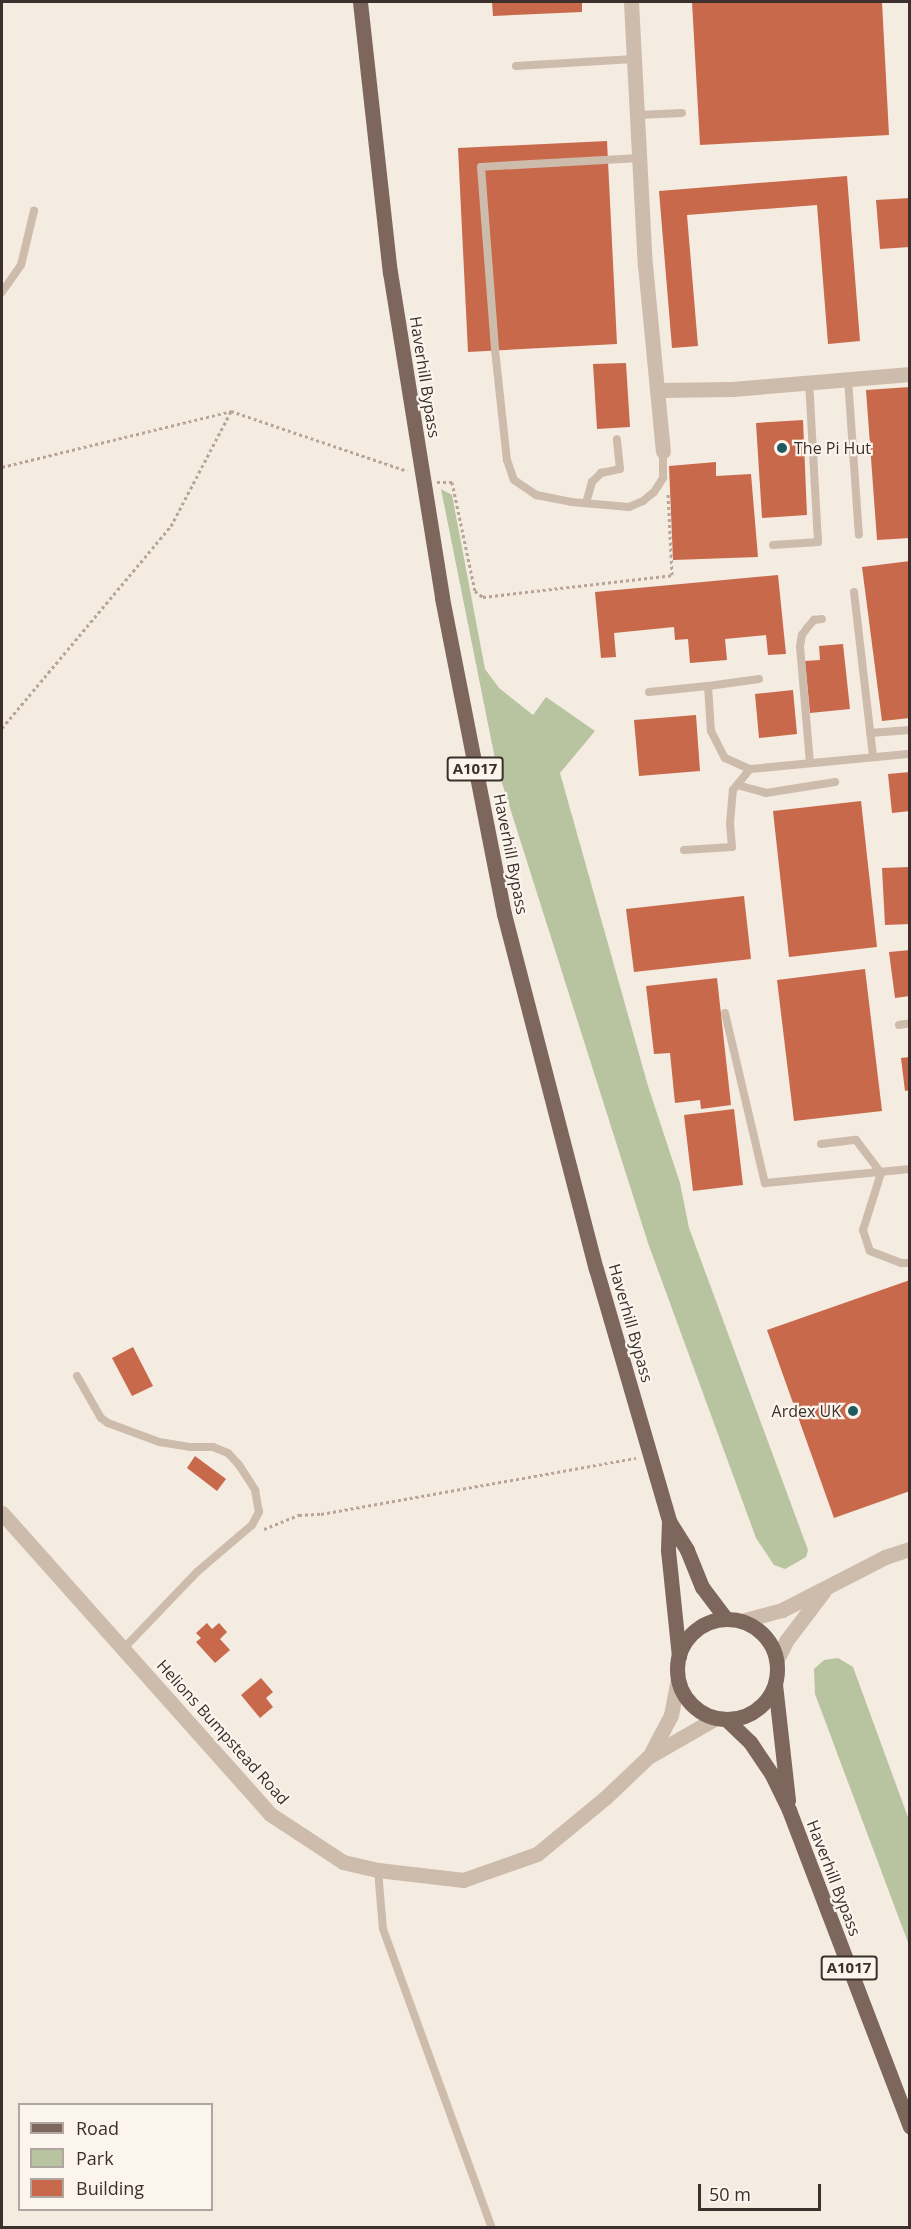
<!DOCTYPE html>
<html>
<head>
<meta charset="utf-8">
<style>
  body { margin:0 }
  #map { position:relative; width:911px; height:2229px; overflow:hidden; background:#f4ebe1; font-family:"Open Sans",sans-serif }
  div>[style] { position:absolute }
  .green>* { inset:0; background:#b8c4a0 }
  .building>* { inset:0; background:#c8694b }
  .path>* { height:3px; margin-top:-1.5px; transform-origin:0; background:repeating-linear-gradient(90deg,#b9a596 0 3px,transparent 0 6px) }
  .service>* { height:8px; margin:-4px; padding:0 4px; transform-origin:4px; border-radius:4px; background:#cdbbac }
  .minor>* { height:15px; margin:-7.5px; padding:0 7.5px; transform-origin:7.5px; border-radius:7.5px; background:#cdbbac }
  .tertiary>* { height:15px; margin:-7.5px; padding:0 7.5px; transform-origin:7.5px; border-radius:7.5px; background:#cdbbac }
  .primary>* { height:15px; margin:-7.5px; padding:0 7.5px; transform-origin:7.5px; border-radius:7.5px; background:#7d675c }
  .primary>.ring { margin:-7.5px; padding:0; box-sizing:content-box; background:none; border:15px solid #7d675c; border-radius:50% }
  .dots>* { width:16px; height:16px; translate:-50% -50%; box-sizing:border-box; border:3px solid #fbf5ee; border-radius:50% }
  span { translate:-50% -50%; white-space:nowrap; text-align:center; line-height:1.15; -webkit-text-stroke:4.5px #fbf5ee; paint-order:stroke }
  .shield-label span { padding:2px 4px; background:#fbf5ee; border:2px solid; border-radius:4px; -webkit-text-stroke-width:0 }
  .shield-label { font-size:15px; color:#3b302b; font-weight:700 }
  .street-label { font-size:16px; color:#3b302b }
  .poi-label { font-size:16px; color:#3b302b }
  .left { translate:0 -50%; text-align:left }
  .right { translate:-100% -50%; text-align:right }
  .frame { position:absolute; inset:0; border:3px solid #3b302b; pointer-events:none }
  .legend { position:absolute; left:18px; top:2103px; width:195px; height:108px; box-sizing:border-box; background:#fbf5ee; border:2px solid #aea6a0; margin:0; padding:8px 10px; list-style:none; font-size:18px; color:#3b302b }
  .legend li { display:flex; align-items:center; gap:12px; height:30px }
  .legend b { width:30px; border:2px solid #aea6a0 }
  .scale { position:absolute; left:698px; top:2184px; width:123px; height:27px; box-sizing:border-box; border:3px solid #3b302b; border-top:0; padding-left:8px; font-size:18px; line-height:21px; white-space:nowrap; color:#3b302b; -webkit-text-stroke:4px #fbf5ee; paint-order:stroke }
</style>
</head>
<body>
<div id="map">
  <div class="green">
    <div style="clip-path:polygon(441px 489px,452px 495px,485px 669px,499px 688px,533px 715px,546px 697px,595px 731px,560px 773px,648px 1086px,680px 1183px,689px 1228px,808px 1550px,806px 1557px,785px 1569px,774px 1565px,756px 1538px,648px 1243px,496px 764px)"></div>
    <div style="clip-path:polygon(838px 1658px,853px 1667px,909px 1820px,909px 1945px,815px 1694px,814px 1669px,824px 1660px)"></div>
  </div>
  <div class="building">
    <div style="clip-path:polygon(492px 2px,582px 2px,582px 12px,493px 16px)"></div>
    <div style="clip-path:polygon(692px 2px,882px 2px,889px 135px,700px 145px)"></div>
    <div style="clip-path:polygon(607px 141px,617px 344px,468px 352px,458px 148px)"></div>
    <div style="clip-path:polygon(847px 176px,860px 341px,828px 344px,817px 205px,687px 215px,698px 346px,672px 348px,659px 191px)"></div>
    <div style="clip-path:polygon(910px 198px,910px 247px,880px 249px,876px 200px)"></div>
    <div style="clip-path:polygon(626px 363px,630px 427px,597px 429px,593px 364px)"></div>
    <div style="clip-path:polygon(910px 387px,910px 538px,877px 540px,866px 390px)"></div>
    <div style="clip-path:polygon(803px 420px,807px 515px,762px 518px,756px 423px)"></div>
    <div style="clip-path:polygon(716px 462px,716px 476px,751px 474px,758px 557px,673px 560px,669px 466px)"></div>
    <div style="clip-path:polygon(910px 561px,910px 718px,882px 721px,862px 567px)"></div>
    <div style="clip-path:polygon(778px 575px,786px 654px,768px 655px,766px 635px,725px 639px,727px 660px,690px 663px,688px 639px,675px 640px,674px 627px,614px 633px,616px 657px,601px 658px,595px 592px)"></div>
    <div style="clip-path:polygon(843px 644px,850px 709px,810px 713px,805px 661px,820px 660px,819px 646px)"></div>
    <div style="clip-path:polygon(793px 690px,797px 734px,759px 738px,755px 694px)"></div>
    <div style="clip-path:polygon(696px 715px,700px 771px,639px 776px,634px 720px)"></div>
    <div style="clip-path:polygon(910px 772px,910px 811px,892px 813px,888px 774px)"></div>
    <div style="clip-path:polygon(861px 801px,877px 947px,789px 957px,773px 811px)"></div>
    <div style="clip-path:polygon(910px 867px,910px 924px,885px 925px,882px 868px)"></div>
    <div style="clip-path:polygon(744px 896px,751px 959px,634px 972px,626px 909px)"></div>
    <div style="clip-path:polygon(910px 950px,910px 996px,895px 998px,889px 952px)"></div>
    <div style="clip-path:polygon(865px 969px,882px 1111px,794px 1121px,777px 980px)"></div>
    <div style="clip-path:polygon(717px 978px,731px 1105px,701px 1109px,700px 1100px,675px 1103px,670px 1053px,654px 1054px,646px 986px)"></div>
    <div style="clip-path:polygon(910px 1057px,910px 1090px,905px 1091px,901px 1058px)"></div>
    <div style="clip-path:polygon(734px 1109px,743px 1185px,693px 1191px,684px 1115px)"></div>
    <div style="clip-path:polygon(910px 1280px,910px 1491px,834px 1518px,767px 1330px)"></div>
    <div style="clip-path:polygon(133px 1347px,153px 1386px,132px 1396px,112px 1358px)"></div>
    <div style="clip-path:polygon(195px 1456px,226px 1479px,217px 1491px,187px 1468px)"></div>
    <div style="clip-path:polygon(207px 1623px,212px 1629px,219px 1623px,227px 1632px,220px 1639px,230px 1650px,215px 1663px,196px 1642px,201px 1638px,196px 1633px)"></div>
    <div style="clip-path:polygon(261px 1678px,273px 1692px,266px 1698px,273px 1707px,260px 1718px,241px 1695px)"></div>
  </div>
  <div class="path">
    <div style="left:2px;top:467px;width:236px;rotate:-13.7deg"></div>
    <div style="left:231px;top:411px;width:186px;rotate:18.8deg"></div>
    <div style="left:437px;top:482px;width:15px"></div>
    <div style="left:452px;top:482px;width:111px;rotate:78.1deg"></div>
    <div style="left:475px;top:591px;width:10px;rotate:37deg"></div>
    <div style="left:483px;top:597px;width:190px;rotate:-6.6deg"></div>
    <div style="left:672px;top:575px;width:83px;rotate:-92.8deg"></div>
    <div style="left:2px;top:728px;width:263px;rotate:-50.1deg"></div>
    <div style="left:171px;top:526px;width:130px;rotate:-62.4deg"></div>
    <div style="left:264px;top:1529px;width:38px;rotate:-22deg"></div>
    <div style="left:299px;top:1515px;width:22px;rotate:-3deg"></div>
    <div style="left:321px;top:1514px;width:320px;rotate:-10.1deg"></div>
  </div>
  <div class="service">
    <div style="left:516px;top:66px;width:118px;rotate:-3.4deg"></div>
    <div style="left:638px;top:115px;width:44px;rotate:-2.6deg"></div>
    <div style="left:640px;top:158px;width:159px;rotate:176.8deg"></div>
    <div style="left:481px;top:167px;width:184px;rotate:85.6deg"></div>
    <div style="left:495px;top:350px;width:111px;rotate:83.8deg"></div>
    <div style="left:507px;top:460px;width:21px;rotate:71deg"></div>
    <div style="left:514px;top:480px;width:27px;rotate:34deg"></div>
    <div style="left:536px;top:495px;width:36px;rotate:11deg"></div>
    <div style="left:571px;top:502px;width:58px;rotate:4.9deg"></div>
    <div style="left:629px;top:507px;width:15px;rotate:-23deg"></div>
    <div style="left:643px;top:501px;width:14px;rotate:-39deg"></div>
    <div style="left:654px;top:492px;width:17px;rotate:-57deg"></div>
    <div style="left:663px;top:478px;width:27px;rotate:-90deg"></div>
    <div style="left:2px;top:292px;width:33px;rotate:-55deg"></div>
    <div style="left:21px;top:265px;width:56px;rotate:-76.5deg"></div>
    <div style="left:848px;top:379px;width:156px;rotate:86deg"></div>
    <div style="left:586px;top:503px;width:22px;rotate:-74deg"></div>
    <div style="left:592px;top:482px;width:13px;rotate:-45deg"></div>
    <div style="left:601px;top:473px;width:19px;rotate:-12deg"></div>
    <div style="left:620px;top:469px;width:30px;rotate:-96deg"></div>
    <div style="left:773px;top:545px;width:45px;rotate:-3.8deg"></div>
    <div style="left:818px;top:542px;width:159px;rotate:-93.2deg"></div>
    <div style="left:854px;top:592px;width:166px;rotate:83.4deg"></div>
    <div style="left:759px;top:679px;width:51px;rotate:172.2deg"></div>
    <div style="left:708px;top:686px;width:45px;rotate:86.2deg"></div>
    <div style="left:711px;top:731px;width:30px;rotate:63deg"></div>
    <div style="left:725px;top:758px;width:27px;rotate:24deg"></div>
    <div style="left:750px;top:769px;width:161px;rotate:-5.4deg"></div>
    <div style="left:649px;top:692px;width:59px;rotate:-5.8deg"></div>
    <div style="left:870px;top:733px;width:40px;rotate:-4.3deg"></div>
    <div style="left:810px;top:763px;width:117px;rotate:-94.9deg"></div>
    <div style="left:800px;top:646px;width:11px;rotate:-80deg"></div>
    <div style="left:802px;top:635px;width:9px;rotate:-54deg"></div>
    <div style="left:807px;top:628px;width:11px;rotate:-49deg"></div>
    <div style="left:814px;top:620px;width:8px;rotate:-7deg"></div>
    <div style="left:737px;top:785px;width:30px;rotate:15deg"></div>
    <div style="left:766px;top:793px;width:70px;rotate:-9.1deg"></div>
    <div style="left:684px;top:850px;width:48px;rotate:-3.6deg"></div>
    <div style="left:732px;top:847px;width:24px;rotate:-95deg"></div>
    <div style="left:730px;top:823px;width:33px;rotate:-85deg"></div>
    <div style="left:733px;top:790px;width:27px;rotate:-51deg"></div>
    <div style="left:725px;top:1013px;width:175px;rotate:76.8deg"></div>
    <div style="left:765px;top:1183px;width:146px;rotate:-5.5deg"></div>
    <div style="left:899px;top:1025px;width:11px;rotate:-10deg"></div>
    <div style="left:821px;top:1144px;width:35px;rotate:-7deg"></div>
    <div style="left:856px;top:1140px;width:41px;rotate:52.9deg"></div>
    <div style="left:881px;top:1173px;width:60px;rotate:107.5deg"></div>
    <div style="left:863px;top:1230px;width:22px;rotate:72deg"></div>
    <div style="left:870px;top:1251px;width:34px;rotate:21deg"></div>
    <div style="left:902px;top:1263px;width:8px"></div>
    <div style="left:77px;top:1376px;width:48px;rotate:60.3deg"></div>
    <div style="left:101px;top:1418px;width:9px;rotate:36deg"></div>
    <div style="left:108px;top:1423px;width:54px;rotate:20.4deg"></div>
    <div style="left:159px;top:1442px;width:31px;rotate:9deg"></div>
    <div style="left:190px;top:1447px;width:23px"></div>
    <div style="left:213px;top:1447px;width:16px;rotate:22deg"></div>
    <div style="left:228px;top:1453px;width:16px;rotate:47deg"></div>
    <div style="left:239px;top:1465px;width:30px;rotate:57deg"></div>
    <div style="left:255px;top:1490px;width:22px;rotate:80deg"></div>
    <div style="left:259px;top:1512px;width:15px;rotate:118deg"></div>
    <div style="left:252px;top:1525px;width:72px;rotate:139.5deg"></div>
    <div style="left:197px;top:1572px;width:105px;rotate:133.8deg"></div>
    <div style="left:378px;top:1870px;width:59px;rotate:85.2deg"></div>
    <div style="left:383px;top:1929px;width:318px;rotate:70deg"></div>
  </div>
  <div class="minor">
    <div style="left:631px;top:2px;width:263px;rotate:87deg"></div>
    <div style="left:645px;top:265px;width:187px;rotate:84.5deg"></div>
    <div style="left:659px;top:390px;width:73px;rotate:-0.8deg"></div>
    <div style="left:732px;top:389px;width:179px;rotate:-4.8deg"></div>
  </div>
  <div class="tertiary">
    <div style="left:2px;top:1513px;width:403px;rotate:48.3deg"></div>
    <div style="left:270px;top:1814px;width:87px;rotate:33.3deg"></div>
    <div style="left:343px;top:1862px;width:36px;rotate:13deg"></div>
    <div style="left:378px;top:1870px;width:86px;rotate:6.7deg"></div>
    <div style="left:463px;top:1880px;width:78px;rotate:-19.4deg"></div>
    <div style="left:537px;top:1854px;width:88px;rotate:-39.5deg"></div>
    <div style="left:605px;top:1798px;width:59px;rotate:-43.6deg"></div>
    <div style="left:648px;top:1757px;width:78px;rotate:-29.8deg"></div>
    <div style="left:741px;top:1621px;width:42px;rotate:-15deg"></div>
    <div style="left:782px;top:1610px;width:116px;rotate:-27.2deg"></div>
    <div style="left:885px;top:1557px;width:26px;rotate:-18deg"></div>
    <div style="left:776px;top:1661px;width:22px;rotate:-63deg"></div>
    <div style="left:786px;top:1641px;width:63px;rotate:-52.8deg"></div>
    <div style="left:650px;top:1755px;width:45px;rotate:-62.3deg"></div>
    <div style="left:671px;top:1715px;width:36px;rotate:-79deg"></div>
  </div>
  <div class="primary">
    <div style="left:360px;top:2px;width:272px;rotate:83.7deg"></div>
    <div style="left:390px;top:272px;width:330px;rotate:80.9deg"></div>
    <div style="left:442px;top:598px;width:322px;rotate:78.9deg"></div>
    <div style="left:504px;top:914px;width:367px;rotate:75.5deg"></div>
    <div style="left:596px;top:1269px;width:262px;rotate:73.8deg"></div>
    <div style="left:669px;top:1521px;width:34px;rotate:58deg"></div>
    <div style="left:687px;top:1550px;width:40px;rotate:68deg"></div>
    <div style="left:702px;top:1587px;width:40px;rotate:53deg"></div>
    <div style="left:669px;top:1521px;width:29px;rotate:92deg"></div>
    <div style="left:668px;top:1550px;width:107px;rotate:84.1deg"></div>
    <div class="ring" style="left:677px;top:1619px;width:85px;height:85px"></div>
    <div style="left:775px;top:1684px;width:117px;rotate:83.6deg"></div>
    <div style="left:726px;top:1719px;width:33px;rotate:44deg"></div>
    <div style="left:750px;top:1742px;width:40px;rotate:56deg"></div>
    <div style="left:772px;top:1775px;width:39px;rotate:64deg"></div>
    <div style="left:789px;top:1810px;width:339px;rotate:69.1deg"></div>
  </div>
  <div class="dots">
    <div style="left:782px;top:448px;background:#1f5a5e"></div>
    <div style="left:853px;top:1411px;background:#1f5a5e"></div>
  </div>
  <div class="shield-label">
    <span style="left:475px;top:769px">A1017</span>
    <span style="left:849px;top:1968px">A1017</span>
  </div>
  <div class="street-label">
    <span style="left:425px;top:377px;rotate:81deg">Haverhill Bypass</span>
    <span style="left:511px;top:854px;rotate:79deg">Haverhill Bypass</span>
    <span style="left:631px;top:1323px;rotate:74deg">Haverhill Bypass</span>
    <span style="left:223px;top:1732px;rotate:48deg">Helions Bumpstead Road</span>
    <span style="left:834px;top:1878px;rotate:69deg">Haverhill Bypass</span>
  </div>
  <div class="poi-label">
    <span class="left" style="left:794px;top:448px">The Pi Hut</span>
    <span class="right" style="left:841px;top:1411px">Ardex UK</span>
  </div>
  <div class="frame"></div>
  <ul class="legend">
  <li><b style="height:8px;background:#7d675c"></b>Road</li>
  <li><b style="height:16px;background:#b8c4a0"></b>Park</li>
  <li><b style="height:16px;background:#c8694b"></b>Building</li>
  </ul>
  <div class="scale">50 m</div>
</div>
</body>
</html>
